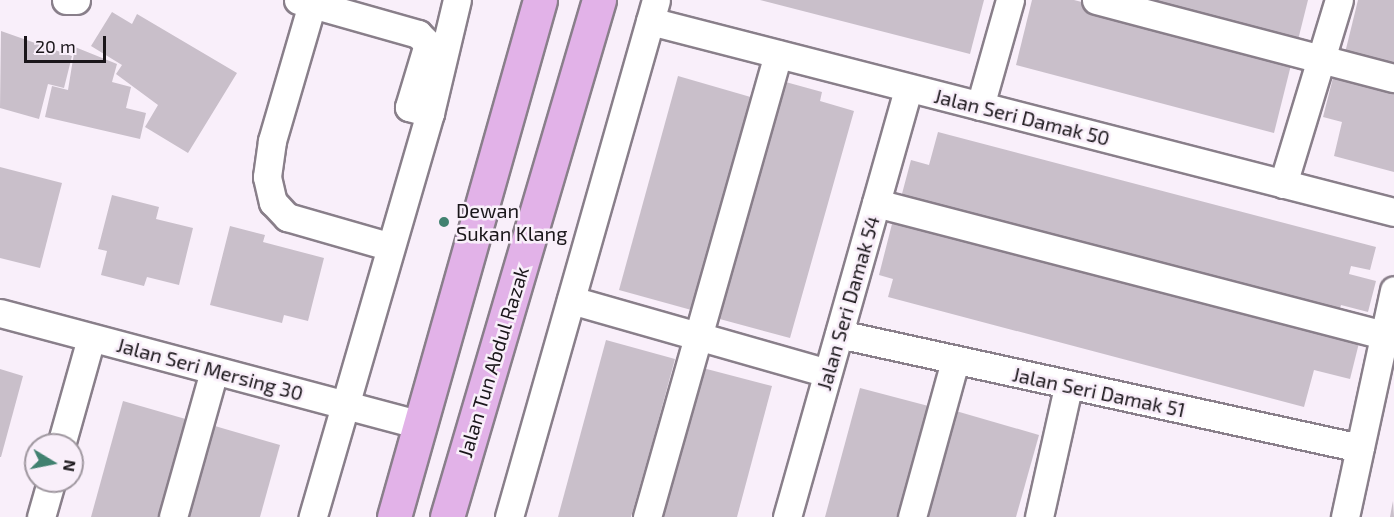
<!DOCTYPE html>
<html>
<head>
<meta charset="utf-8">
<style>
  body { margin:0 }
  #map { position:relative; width:1394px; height:517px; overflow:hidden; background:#f9effa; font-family:"Exo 2",sans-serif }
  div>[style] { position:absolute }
  .building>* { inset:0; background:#c9bfca }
  .roads { filter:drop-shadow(2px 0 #897f8a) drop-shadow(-2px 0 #897f8a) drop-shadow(0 2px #897f8a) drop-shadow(0 -2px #897f8a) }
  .minor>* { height:27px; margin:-13.5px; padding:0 13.5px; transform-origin:13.5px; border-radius:13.5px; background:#fff }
  .major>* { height:33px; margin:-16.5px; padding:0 16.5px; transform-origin:16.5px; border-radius:16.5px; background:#e2b2e8 }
  .dots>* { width:16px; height:16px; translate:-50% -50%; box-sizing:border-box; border:3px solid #f9effa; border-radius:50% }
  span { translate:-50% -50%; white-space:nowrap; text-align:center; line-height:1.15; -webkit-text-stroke:5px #f9effa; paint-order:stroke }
  .street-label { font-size:20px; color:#1a161a }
  .poi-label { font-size:20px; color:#1a161a }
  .left { translate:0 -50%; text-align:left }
  .north { position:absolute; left:24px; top:433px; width:60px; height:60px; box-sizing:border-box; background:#f9effa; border:2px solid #a098a0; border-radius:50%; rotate:100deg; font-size:16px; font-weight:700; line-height:24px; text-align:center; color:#1a161a }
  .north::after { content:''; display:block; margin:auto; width:21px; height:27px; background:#418170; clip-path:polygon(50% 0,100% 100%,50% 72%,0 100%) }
  .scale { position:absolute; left:24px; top:36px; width:82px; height:27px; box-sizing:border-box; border:3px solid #1a161a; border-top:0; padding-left:8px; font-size:18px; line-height:21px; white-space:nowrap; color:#1a161a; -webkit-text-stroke:4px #f9effa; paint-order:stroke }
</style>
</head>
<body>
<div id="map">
  <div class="building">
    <div style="clip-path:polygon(760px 0,984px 0,970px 54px)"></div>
    <div style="clip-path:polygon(1032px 0,1074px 0,1293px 57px,1274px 133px,1016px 65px)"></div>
    <div style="clip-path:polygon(1131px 0,1308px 0,1297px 44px)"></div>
    <div style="clip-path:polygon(1358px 0,1394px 0,1394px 73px,1343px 61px)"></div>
    <div style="clip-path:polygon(112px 12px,132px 24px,137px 14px,237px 73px,188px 153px,145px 127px,158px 105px,116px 74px,122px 65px,91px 46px)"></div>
    <div style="clip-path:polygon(1px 31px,72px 56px,64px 88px,48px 84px,39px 119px,0 108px)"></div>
    <div style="clip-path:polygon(75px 47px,117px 64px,112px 82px,131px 87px,126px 108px,146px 113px,140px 139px,45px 117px,52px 86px,68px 90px)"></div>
    <div style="clip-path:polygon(1335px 70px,1394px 86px,1394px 172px,1334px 156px,1342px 122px,1323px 117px)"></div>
    <div style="clip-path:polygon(678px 76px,754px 98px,695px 311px,619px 290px)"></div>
    <div style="clip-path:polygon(782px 81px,822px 92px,820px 101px,854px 111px,790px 338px,716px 318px)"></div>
    <div style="clip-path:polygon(938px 132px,1376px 247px,1370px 270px,1351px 266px,1349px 274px,1376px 281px,1368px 312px,1341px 305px,1337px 320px,899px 205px,911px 160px,929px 165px)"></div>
    <div style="clip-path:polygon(0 167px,62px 183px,40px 268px,0 258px)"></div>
    <div style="clip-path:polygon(112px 195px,159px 207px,156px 219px,193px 228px,179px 285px,147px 277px,144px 286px,101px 275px,107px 251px,98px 249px)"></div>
    <div style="clip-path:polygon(894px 216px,1360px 339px,1350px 379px,1314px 370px,1304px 407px,888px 297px,893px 279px,879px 275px)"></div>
    <div style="clip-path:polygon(230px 226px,265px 235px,263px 242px,324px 258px,308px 321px,284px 315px,282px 323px,210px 305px)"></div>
    <div style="clip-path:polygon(606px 340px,675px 359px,653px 440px,631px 517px,558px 517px)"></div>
    <div style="clip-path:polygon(699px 367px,772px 386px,737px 517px,659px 517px)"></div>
    <div style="clip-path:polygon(0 369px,23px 376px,1px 457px,0 457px)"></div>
    <div style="clip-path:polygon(860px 388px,936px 408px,906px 517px,825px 517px)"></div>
    <div style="clip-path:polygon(123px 401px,196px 422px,169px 517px,91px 517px)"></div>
    <div style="clip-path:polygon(949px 409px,1039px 435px,1016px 517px,918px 517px)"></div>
    <div style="clip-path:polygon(208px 424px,280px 445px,260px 517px,182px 517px)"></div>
    <div style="clip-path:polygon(1393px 501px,1394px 517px,1390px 517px,1392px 506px)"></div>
  </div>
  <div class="roads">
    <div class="minor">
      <div style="left:66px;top:0;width:10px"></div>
      <div style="left:298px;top:0;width:125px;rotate:15.8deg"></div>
      <div style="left:418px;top:34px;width:14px;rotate:45deg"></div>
      <div style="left:428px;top:44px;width:66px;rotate:106.8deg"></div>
      <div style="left:409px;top:107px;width:22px;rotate:16deg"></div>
      <div style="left:430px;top:113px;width:421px;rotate:106.2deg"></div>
      <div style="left:1096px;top:0;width:308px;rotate:14.7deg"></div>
      <div style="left:312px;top:4px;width:143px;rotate:106.3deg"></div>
      <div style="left:272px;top:141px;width:36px;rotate:98deg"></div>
      <div style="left:267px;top:177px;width:26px;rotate:77deg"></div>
      <div style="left:273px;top:202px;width:21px;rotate:47deg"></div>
      <div style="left:287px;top:217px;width:105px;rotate:16deg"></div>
      <div style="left:650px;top:21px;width:768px;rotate:14.4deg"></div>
      <div style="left:980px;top:106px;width:110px;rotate:-74.2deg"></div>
      <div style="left:430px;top:113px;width:116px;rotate:-76.6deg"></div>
      <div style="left:1283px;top:184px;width:192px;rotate:-73.1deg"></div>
      <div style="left:876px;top:203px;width:525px;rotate:14.57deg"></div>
      <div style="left:571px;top:300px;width:266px;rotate:15.9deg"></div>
      <div style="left:0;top:313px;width:435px;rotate:14.9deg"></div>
      <div style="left:839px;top:334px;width:533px;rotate:12.34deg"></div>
      <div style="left:61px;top:445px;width:111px;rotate:-74.3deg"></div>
      <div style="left:41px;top:517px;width:37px;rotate:-74deg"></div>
      <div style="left:173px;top:517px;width:152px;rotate:-74.3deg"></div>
      <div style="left:509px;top:517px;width:537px;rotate:-74.13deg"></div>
      <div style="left:647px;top:517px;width:481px;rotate:-74.2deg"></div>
      <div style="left:787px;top:517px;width:446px;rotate:-74.2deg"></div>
      <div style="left:912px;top:517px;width:162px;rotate:-74.6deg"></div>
      <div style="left:1039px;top:517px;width:133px;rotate:-77.4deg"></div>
      <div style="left:1345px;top:517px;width:232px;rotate:-77.8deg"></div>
    </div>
    <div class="major">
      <div style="left:394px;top:517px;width:537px;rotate:-74.23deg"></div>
      <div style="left:447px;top:517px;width:539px;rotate:-73.62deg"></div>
    </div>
  </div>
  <div class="dots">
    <div style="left:444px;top:222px;background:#418170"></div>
  </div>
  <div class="street-label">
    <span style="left:1022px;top:117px;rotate:14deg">Jalan Seri Damak 50</span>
    <span style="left:848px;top:303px;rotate:-74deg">Jalan Seri Damak 54</span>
    <span style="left:493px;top:362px;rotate:-73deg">Jalan Tun Abdul Razak</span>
    <span style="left:210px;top:369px;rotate:15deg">Jalan Seri Mersing 30</span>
    <span style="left:1099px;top:392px;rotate:12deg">Jalan Seri Damak 51</span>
  </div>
  <div class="poi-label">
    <span class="left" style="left:456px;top:222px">Dewan<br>Sukan Klang</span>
  </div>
  <div class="north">N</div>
  <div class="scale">20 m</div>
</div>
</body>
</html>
